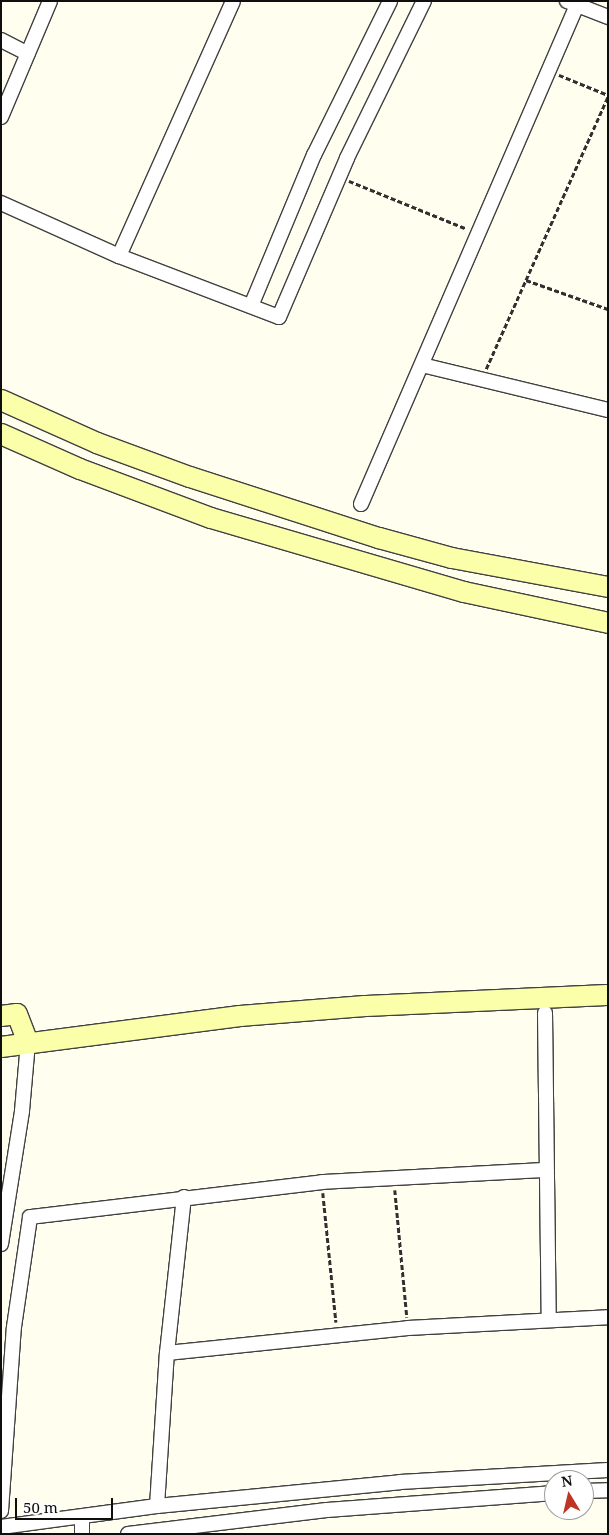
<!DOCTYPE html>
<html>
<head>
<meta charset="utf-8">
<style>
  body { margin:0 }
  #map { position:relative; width:609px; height:1535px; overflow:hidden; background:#fffeef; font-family:"Noto Serif",serif }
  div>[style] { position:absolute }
  .path>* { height:2.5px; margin-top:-1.25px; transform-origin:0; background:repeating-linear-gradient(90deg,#303030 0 5px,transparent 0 7.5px) }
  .roads { filter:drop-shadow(1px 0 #414141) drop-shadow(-1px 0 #414141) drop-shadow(0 1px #414141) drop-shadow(0 -1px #414141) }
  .street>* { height:14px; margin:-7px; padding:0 7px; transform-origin:7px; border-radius:7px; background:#fff }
  .secondary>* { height:20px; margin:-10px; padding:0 10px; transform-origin:10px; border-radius:10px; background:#fcffaa }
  span { translate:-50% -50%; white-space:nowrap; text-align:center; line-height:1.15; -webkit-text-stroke:5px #fff; paint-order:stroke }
  .frame { position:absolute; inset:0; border:2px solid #0e0e0e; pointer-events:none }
  .north { position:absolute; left:544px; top:1470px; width:50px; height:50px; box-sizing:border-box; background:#fff; border:1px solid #9f9f9f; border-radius:50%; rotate:351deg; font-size:14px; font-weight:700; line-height:20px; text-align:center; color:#0e0e0e }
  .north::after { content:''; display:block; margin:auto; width:18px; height:22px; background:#c03424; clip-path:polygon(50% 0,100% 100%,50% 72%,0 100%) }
  .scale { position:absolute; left:15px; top:1498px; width:98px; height:22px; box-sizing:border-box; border:2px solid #0e0e0e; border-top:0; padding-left:6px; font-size:15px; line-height:18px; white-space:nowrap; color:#0e0e0e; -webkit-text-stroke:4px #fff; paint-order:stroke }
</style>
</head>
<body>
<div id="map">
  <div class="path">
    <div style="left:559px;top:75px;width:53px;rotate:22.2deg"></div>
    <div style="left:349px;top:181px;width:127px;rotate:22.1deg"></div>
    <div style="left:526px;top:280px;width:87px;rotate:19.5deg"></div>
    <div style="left:486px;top:369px;width:299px;rotate:-65.9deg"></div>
    <div style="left:395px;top:1190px;width:128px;rotate:84.6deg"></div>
    <div style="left:323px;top:1193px;width:130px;rotate:84.2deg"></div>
  </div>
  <div class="roads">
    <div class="street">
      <div style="left:567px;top:1px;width:44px;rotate:21.3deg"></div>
      <div style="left:1px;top:40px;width:30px;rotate:27deg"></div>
      <div style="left:1px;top:117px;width:126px;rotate:-67.1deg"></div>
      <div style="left:1px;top:203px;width:129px;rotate:24.2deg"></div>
      <div style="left:119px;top:256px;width:171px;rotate:20.9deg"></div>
      <div style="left:279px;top:317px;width:173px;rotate:-66.8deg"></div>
      <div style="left:347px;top:158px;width:175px;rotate:-63.9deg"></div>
      <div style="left:119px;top:256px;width:279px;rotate:-65.9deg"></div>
      <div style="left:251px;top:306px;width:164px;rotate:-67.4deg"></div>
      <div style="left:314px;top:155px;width:172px;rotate:-63.7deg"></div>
      <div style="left:422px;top:365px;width:191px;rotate:13.6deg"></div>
      <div style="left:361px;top:504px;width:544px;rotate:-66.59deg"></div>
      <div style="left:545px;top:1013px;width:306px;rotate:89.3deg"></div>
      <div style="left:1px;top:1244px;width:135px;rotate:-81deg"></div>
      <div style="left:22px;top:1111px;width:68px;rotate:-85deg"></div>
      <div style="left:167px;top:1353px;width:242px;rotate:-5.9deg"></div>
      <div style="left:408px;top:1328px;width:200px;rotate:-3.1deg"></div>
      <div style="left:584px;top:1491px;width:24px;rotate:-2deg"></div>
      <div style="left:157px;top:1506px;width:153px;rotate:-86.3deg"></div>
      <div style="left:167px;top:1353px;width:157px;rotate:-83.8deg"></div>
      <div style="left:1px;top:1511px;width:184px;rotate:-86deg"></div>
      <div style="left:14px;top:1327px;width:111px;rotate:-81.7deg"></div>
      <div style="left:30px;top:1217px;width:294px;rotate:-6.8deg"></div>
      <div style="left:322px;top:1182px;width:224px;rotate:-3.1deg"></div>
      <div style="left:82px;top:1517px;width:17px;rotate:90deg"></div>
      <div style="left:1px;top:1527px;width:157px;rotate:-7.7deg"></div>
      <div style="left:157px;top:1506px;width:244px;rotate:-5.6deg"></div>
      <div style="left:400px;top:1482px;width:208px;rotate:-3.3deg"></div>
      <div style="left:128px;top:1534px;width:200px;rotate:-6.9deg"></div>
      <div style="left:327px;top:1510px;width:228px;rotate:-4.3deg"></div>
    </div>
    <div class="secondary">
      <div style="left:1px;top:400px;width:105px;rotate:24.1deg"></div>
      <div style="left:97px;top:443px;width:99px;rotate:20.1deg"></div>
      <div style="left:190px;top:477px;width:199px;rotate:17.9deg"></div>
      <div style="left:379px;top:538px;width:76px;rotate:15.3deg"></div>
      <div style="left:452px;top:558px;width:159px;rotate:10.5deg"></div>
      <div style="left:1px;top:434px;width:86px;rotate:23.9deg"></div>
      <div style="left:80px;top:469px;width:140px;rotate:20.5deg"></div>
      <div style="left:211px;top:518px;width:264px;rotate:16.3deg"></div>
      <div style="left:464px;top:592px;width:147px;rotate:12.1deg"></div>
      <div style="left:1px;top:1016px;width:16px;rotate:-7deg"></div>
      <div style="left:17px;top:1014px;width:31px;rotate:69deg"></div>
      <div style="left:1px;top:1047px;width:241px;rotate:-7.4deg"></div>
      <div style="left:240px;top:1016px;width:125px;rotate:-4.6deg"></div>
      <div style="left:365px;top:1006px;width:243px;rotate:-2.6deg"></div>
    </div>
  </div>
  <div class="frame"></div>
  <div class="north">N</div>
  <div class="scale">50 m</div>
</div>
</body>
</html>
